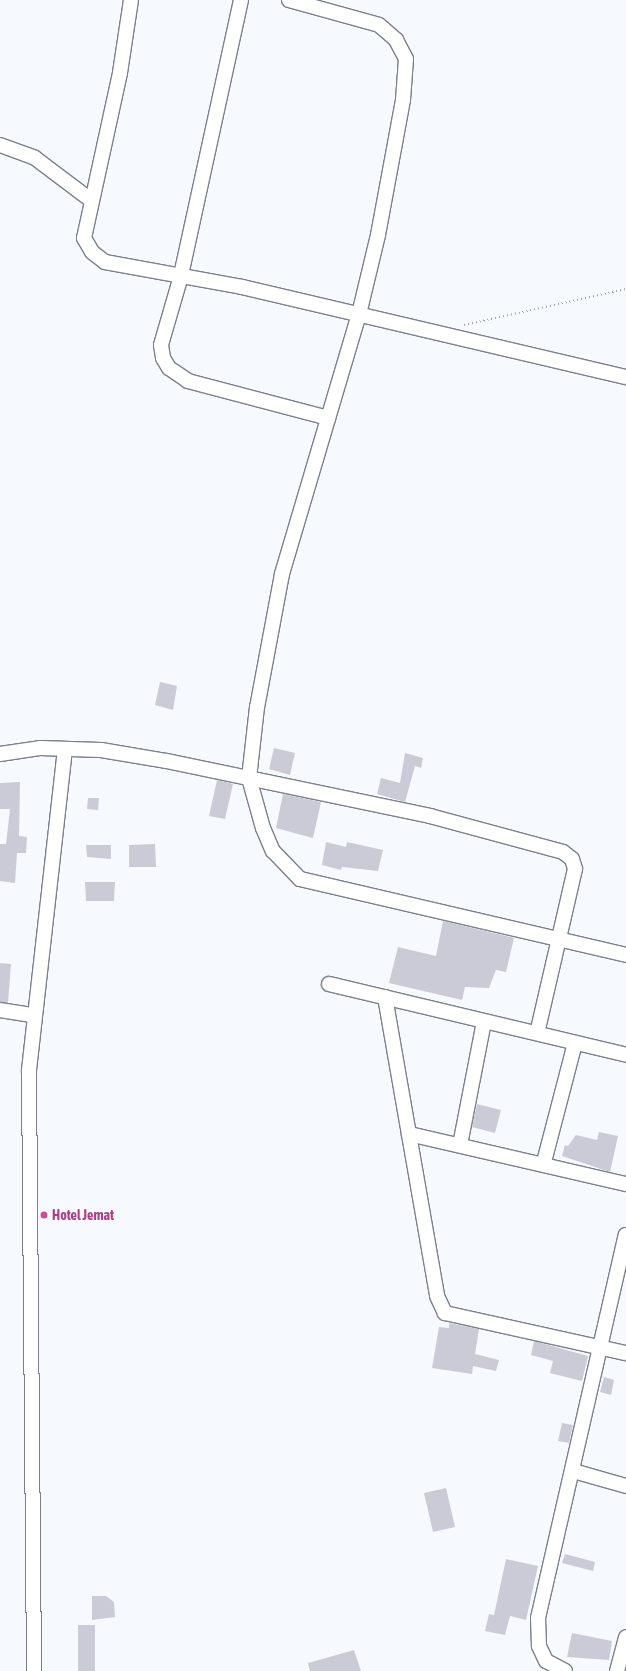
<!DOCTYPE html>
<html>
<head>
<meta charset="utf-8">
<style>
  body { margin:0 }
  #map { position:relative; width:626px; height:1671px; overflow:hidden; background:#f6f9fd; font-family:"Asap Condensed",sans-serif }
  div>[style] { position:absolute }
  .building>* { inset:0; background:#cacbd7 }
  .path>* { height:2px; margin-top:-1px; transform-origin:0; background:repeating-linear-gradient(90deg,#a0a2a6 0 1px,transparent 0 4px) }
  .roads { filter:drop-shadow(1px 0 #7b808a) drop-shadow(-1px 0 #7b808a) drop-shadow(0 1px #7b808a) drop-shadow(0 -1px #7b808a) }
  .minor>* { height:14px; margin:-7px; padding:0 7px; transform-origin:7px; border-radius:7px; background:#fff }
  .dots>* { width:11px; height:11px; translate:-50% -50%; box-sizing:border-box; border:2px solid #fff; border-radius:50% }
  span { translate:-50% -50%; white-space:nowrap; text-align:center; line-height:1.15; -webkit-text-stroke:3px #fff; paint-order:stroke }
  .hotel-label { font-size:14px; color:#b23c85; font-weight:700 }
  .left { translate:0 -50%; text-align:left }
</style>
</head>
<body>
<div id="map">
  <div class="building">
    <div style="clip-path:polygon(160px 682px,177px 686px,173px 710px,155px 705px)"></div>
    <div style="clip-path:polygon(274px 748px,295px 753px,290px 775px,269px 769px)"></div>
    <div style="clip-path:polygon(405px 753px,423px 758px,421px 768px,415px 766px,405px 802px,377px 794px,381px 778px,400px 783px)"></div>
    <div style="clip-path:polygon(217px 780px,233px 784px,225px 819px,209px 816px)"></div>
    <div style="clip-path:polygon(20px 782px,19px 836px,27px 837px,26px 853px,17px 853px,15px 883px,0 881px,0 844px,6px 844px,10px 809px,0 809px,0 783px)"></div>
    <div style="clip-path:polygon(283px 794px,321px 802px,313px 838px,276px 828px)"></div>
    <div style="clip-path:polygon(88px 798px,99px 798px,98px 810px,87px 809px)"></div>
    <div style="clip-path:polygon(326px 842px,346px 847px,347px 842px,383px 850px,378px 871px,342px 867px,341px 870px,322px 865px)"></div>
    <div style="clip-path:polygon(155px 844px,156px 867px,129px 867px,129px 845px)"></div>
    <div style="clip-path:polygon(86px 845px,111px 845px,111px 859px,87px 857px)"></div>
    <div style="clip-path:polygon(85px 882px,115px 882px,114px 901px,86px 901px)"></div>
    <div style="clip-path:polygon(443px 921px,514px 938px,506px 972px,496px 970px,489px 988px,465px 987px,462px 1000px,389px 983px,398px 947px,436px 956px)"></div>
    <div style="clip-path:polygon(0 963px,11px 964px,8px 1003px,0 1002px)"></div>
    <div style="clip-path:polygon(477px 1104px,501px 1110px,495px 1133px,472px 1127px)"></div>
    <div style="clip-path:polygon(599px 1132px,618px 1136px,610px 1172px,562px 1156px,565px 1145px,568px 1146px,576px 1135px,597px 1140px)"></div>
    <div style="clip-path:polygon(449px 1323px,479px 1329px,475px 1354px,499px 1360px,496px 1371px,473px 1366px,472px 1374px,432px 1368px,439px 1327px,449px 1328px)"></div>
    <div style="clip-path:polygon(534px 1341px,588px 1356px,582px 1381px,550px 1373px,553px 1361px,531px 1355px)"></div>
    <div style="clip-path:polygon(604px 1377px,614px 1380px,611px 1395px,600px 1392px)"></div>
    <div style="clip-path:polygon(562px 1423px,573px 1425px,569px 1443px,558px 1441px)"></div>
    <div style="clip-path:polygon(446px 1488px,455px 1527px,433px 1532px,424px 1493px)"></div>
    <div style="clip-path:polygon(565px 1554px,595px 1562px,593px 1571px,562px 1563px)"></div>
    <div style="clip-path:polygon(506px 1559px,538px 1566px,526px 1620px,510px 1616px,505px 1635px,485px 1631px,489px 1614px,494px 1615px)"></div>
    <div style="clip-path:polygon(92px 1596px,106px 1596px,114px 1602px,115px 1617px,92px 1620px)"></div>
    <div style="clip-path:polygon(78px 1625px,95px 1625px,95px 1671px,78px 1671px)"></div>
    <div style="clip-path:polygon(572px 1633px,612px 1641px,609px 1660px,567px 1657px)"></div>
    <div style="clip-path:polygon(354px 1650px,361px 1671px,310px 1671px,308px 1663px)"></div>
  </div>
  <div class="path">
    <div style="left:464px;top:325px;width:166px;rotate:-12.5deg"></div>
  </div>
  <div class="roads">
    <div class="minor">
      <div style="left:131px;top:0;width:74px;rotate:98.6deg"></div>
      <div style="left:120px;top:73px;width:169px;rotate:102.3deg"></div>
      <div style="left:84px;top:238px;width:16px;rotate:60deg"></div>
      <div style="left:92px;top:252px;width:16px;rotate:38deg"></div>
      <div style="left:105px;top:262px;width:139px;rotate:10.3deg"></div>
      <div style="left:242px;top:287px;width:394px;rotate:13.2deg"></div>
      <div style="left:241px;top:0;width:282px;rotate:102.3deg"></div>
      <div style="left:181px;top:276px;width:72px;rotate:106.2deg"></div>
      <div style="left:161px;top:345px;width:13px;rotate:81deg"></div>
      <div style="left:163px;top:358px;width:12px;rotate:59deg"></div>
      <div style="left:169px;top:368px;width:23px;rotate:34deg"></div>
      <div style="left:188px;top:381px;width:145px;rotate:14.8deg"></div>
      <div style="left:289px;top:0;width:93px;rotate:15.5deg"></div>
      <div style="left:379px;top:25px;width:23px;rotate:41deg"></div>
      <div style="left:396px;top:40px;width:21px;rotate:62deg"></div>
      <div style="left:406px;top:59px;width:41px;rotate:94.2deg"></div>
      <div style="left:403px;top:100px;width:137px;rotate:100.5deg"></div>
      <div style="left:378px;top:235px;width:81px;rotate:103.5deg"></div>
      <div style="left:359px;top:314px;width:271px;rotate:106.5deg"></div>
      <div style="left:282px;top:574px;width:135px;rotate:100.6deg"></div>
      <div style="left:257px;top:707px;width:71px;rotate:96.4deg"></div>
      <div style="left:249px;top:778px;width:52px;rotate:74.4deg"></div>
      <div style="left:263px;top:828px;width:25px;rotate:67deg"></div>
      <div style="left:273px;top:851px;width:39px;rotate:46deg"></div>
      <div style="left:300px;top:879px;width:335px;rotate:13.1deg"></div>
      <div style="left:0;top:145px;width:37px;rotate:20deg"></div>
      <div style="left:35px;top:158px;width:71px;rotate:37deg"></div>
      <div style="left:0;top:754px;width:40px;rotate:-8.5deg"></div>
      <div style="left:40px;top:748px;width:61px;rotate:1.9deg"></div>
      <div style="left:101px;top:750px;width:67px;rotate:9.5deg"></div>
      <div style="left:167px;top:761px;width:269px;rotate:11.8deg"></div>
      <div style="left:430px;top:816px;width:138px;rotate:15.1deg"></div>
      <div style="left:563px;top:852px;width:11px;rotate:38deg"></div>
      <div style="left:572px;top:859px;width:10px;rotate:73deg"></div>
      <div style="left:575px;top:869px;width:168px;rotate:103deg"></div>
      <div style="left:329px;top:984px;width:305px;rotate:13.4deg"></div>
      <div style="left:385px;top:997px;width:303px;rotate:80.1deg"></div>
      <div style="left:437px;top:1296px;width:19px;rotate:65deg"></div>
      <div style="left:445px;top:1313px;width:185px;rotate:12.5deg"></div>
      <div style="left:0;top:1010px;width:33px;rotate:9deg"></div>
      <div style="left:409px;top:1134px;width:223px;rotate:13deg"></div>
      <div style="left:460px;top:1145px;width:125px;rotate:-79deg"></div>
      <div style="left:544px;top:1162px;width:123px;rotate:-75.4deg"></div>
      <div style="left:573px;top:1471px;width:55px;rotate:15.8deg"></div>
      <div style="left:34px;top:1671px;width:601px;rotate:-90.48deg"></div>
      <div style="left:29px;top:1070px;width:323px;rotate:-83.6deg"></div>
      <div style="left:565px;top:1671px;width:21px;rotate:-152deg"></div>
      <div style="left:546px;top:1661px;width:17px;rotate:-115deg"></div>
      <div style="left:539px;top:1646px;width:28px;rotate:-92deg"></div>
      <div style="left:538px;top:1618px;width:393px;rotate:-77.1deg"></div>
      <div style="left:617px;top:1671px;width:35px;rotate:-75deg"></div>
    </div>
  </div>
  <div class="dots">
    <div style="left:44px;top:1215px;background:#d1479c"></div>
  </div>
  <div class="hotel-label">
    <span class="left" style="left:52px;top:1215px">Hotel Jemat</span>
  </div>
</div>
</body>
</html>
